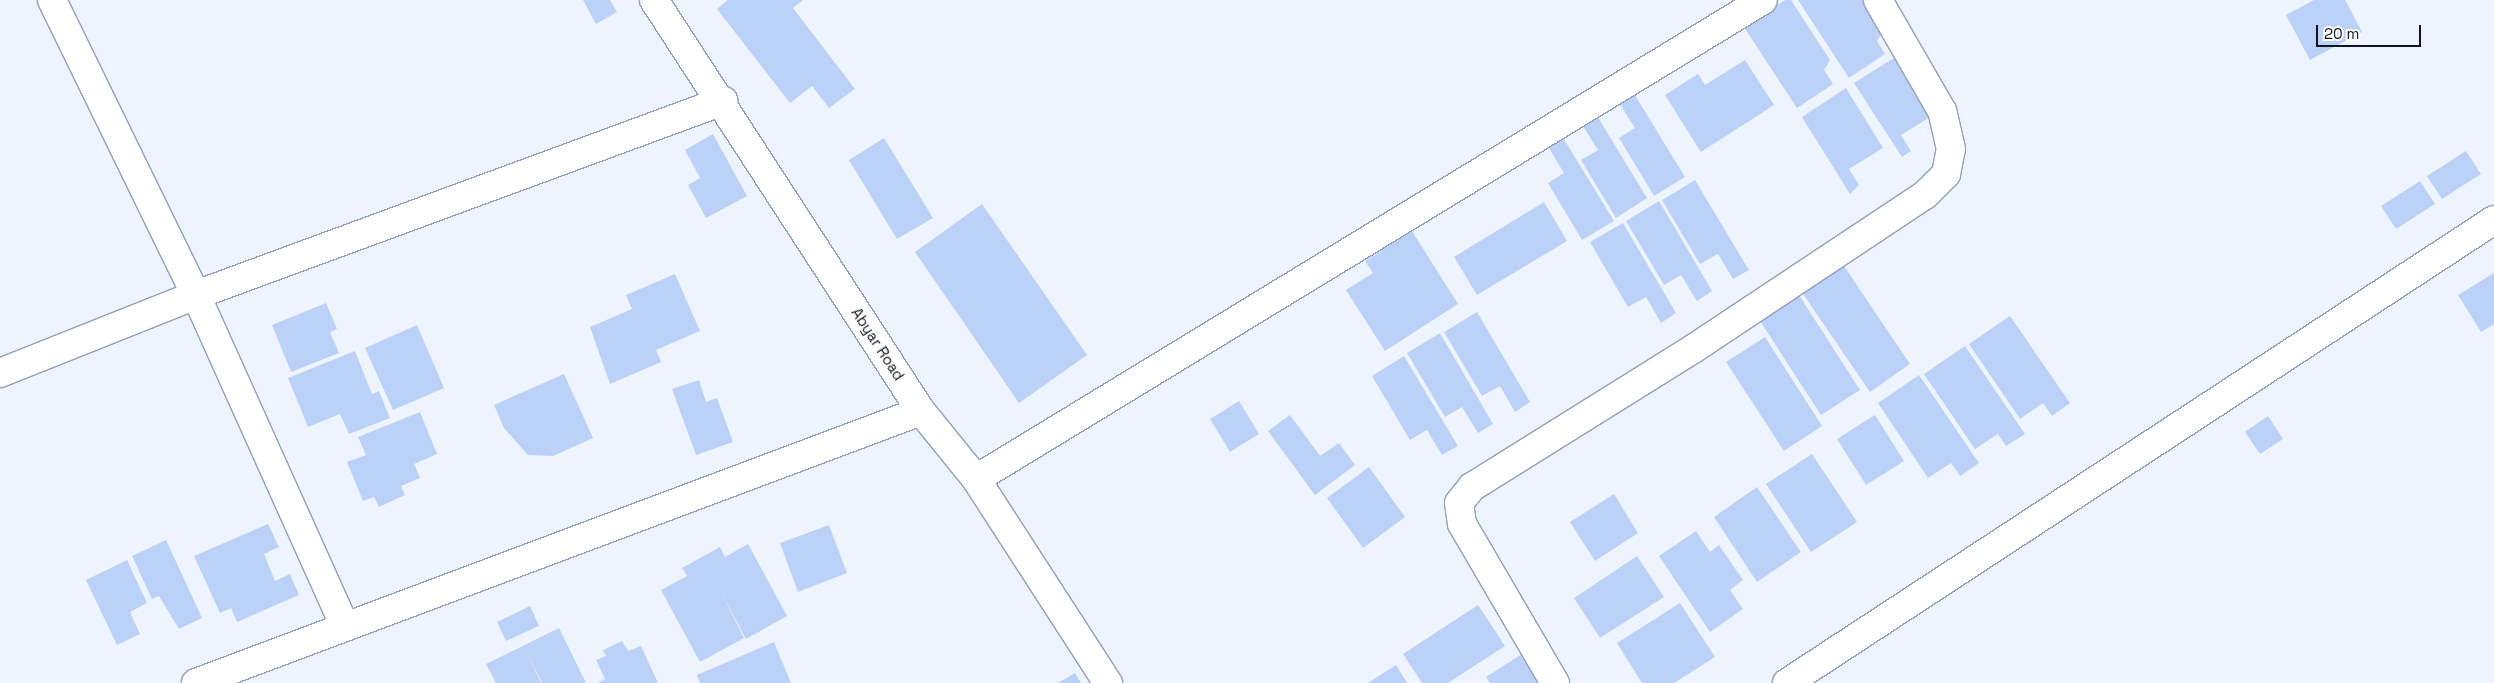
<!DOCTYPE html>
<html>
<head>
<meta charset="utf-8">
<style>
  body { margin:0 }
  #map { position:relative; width:2494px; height:683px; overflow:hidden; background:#eef4fd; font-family:"Space Grotesk",sans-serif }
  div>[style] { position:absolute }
  .building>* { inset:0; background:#bbd1f7 }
  .roads { filter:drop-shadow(1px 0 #93a0b6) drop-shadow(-1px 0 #93a0b6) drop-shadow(0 1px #93a0b6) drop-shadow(0 -1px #93a0b6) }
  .minor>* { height:28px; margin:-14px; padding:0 14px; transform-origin:14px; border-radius:14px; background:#fff }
  .secondary>* { height:28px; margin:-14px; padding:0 14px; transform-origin:14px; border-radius:14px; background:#fff }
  span { translate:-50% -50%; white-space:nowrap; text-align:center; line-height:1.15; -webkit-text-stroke:5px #fff; paint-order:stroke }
  .street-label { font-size:15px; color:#10151d }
  .scale { position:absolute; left:2316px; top:25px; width:105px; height:22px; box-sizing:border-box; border:2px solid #10151d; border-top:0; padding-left:6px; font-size:15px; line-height:18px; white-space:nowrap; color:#10151d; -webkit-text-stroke:4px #fff; paint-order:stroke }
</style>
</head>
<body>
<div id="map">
  <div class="building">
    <div style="clip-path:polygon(583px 0,610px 0,617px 12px,596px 24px)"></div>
    <div style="clip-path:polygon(728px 0,803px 0,793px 8px,855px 89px,829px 108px,812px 86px,790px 103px,717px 9px)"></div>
    <div style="clip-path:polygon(1785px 0,1791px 0,1830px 60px,1824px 70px,1833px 84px,1797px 108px,1744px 27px)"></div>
    <div style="clip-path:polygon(1798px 0,1863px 0,1883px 31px,1877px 41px,1885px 54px,1849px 78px)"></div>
    <div style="clip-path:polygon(2314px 0,2345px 0,2362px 32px,2310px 60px,2286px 15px)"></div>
    <div style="clip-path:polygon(1897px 56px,1935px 114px,1901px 135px,1911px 151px,1902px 157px,1854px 83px)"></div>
    <div style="clip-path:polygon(1745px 60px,1774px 105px,1701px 152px,1665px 95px,1698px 74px,1705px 85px)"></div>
    <div style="clip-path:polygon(1846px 88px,1883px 148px,1849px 169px,1859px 185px,1850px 194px,1802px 117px)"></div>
    <div style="clip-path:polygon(1633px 92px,1685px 177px,1654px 196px,1619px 138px,1635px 128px,1618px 101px)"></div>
    <div style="clip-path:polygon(1596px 114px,1647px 198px,1616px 218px,1581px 160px,1598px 150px,1581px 123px)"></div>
    <div style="clip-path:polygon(713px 134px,747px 196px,706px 218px,688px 185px,700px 178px,685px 150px)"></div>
    <div style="clip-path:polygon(1562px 136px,1614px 221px,1582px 240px,1548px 183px,1564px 173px,1547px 145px)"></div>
    <div style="clip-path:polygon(884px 138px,933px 218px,897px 239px,849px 160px)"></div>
    <div style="clip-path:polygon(2466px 151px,2481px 174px,2442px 199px,2427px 176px)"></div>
    <div style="clip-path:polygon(1695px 180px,1749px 270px,1733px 279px,1718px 254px,1700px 264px,1662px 200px)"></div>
    <div style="clip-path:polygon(2420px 181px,2435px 204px,2396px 229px,2381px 206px)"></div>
    <div style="clip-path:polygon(1659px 201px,1712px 291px,1697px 301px,1681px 275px,1664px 285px,1626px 221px)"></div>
    <div style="clip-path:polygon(1544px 202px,1567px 241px,1477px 295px,1454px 257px)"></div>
    <div style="clip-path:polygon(982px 204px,1087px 355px,1019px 403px,915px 252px)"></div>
    <div style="clip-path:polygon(1623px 223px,1676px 313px,1661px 323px,1646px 297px,1628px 307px,1590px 242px)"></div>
    <div style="clip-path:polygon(1412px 231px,1458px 304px,1385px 351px,1346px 290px,1373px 273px,1365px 261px)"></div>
    <div style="clip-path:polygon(1844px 266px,1910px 364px,1870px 392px,1803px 294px)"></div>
    <div style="clip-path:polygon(2494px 273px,2494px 324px,2481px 332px,2458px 295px)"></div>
    <div style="clip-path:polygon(675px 274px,700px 331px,656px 350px,661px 362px,610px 384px,590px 327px,632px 309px,626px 295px)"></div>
    <div style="clip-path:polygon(1799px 295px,1860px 390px,1821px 415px,1760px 321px)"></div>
    <div style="clip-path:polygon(326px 303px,337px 329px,330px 332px,339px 353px,291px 372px,272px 325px)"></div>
    <div style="clip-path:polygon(1477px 312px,1530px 402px,1515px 412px,1500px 386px,1482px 396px,1444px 332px)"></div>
    <div style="clip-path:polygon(2010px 316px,2070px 403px,2052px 416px,2043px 403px,2020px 419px,1969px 344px)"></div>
    <div style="clip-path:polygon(417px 325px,444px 388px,393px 410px,365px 348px)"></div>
    <div style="clip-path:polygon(1440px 333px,1493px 424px,1478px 433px,1462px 407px,1445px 417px,1407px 353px)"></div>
    <div style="clip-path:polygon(1765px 337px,1822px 426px,1784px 451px,1726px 362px)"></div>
    <div style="clip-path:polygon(1965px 346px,2025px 434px,2006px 446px,1998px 434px,1975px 449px,1924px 374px)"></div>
    <div style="clip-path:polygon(355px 351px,372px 394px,379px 391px,390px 418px,349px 434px,340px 414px,308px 427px,288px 378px)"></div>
    <div style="clip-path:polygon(1404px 356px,1458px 446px,1442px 455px,1427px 430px,1410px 440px,1372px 376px)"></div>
    <div style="clip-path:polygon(564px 374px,593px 438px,553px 456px,528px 455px,504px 428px,494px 405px)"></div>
    <div style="clip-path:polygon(1919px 375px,1979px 463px,1960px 476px,1951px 463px,1928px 478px,1878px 403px)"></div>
    <div style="clip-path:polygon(699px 380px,706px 402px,717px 398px,733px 442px,696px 455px,672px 389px)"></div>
    <div style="clip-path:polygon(1239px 401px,1259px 434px,1230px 452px,1210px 419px)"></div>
    <div style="clip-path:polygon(420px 412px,437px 454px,414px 464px,420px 478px,401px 486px,405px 495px,379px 507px,374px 497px,363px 501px,347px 462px,366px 455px,358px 437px)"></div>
    <div style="clip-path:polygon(1290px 415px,1320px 456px,1339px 443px,1355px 465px,1315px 495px,1268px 431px)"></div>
    <div style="clip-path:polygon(1875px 415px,1904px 461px,1866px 485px,1837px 439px)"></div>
    <div style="clip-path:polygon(2268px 416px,2283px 439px,2260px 454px,2245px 432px)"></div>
    <div style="clip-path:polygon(1812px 454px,1857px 522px,1811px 552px,1766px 484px)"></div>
    <div style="clip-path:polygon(1369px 467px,1405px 517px,1363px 548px,1327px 498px)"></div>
    <div style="clip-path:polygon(1757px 487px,1801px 552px,1757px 582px,1714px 517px)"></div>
    <div style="clip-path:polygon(1614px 494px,1638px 533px,1595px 561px,1570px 522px)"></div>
    <div style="clip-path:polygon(268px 524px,279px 547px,264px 554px,275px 581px,290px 574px,299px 595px,237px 622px,231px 608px,220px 613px,194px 556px)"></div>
    <div style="clip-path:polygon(829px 525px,847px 573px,798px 592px,780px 543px)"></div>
    <div style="clip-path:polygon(1696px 531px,1710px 552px,1719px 545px,1743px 580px,1730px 590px,1743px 609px,1710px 632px,1659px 556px)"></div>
    <div style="clip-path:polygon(166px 540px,202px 618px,179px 629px,159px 596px,152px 599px,132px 556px)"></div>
    <div style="clip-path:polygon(748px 544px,787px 616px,746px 639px,721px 592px,744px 638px,700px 662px,661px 590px,687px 576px,682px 568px,720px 547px,725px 557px)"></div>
    <div style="clip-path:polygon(1637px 556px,1664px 597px,1600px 638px,1574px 598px)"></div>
    <div style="clip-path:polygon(127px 560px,147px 603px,130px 612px,140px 634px,117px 645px,86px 580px)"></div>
    <div style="clip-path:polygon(1680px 603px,1715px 657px,1674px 683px,1642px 683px,1617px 643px)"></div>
    <div style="clip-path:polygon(1478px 605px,1505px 646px,1448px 683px,1422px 683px,1403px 654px)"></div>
    <div style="clip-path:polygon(530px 606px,539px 626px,506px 641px,497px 622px)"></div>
    <div style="clip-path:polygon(559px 628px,586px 683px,542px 683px,525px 649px,541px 683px,496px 683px,486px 664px)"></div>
    <div style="clip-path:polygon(622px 641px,628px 651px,641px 646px,658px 683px,598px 683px,605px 679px,596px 660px,606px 656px,603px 650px)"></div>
    <div style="clip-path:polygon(774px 642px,791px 683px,700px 683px,697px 675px)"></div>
    <div style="clip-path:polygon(1525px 652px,1546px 683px,1490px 683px,1486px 677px)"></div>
    <div style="clip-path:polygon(1396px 665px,1407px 683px,1368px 683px)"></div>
    <div style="clip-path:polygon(1075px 673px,1081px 683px,1058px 683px)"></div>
  </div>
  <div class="roads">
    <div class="minor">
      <div style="left:52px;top:0;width:328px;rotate:64deg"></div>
      <div style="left:196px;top:295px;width:362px;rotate:65.8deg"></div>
      <div style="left:0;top:373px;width:211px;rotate:-21.7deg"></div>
      <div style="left:196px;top:295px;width:562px;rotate:-20.21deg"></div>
      <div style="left:976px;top:479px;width:921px;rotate:-31.33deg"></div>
      <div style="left:196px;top:683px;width:774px;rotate:-20.56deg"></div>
      <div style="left:1555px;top:683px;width:184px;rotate:-120.3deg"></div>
      <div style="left:1462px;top:524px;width:21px;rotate:-98deg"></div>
      <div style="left:1459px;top:503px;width:21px;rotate:-51deg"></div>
      <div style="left:1472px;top:487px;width:261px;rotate:-32deg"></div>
      <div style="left:1693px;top:349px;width:278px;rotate:-33.6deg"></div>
      <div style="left:1925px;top:195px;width:30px;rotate:-45deg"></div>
      <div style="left:1946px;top:174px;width:25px;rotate:-79deg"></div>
      <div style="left:1951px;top:149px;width:39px;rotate:-103deg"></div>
      <div style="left:1942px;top:111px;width:128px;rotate:-120deg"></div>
      <div style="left:1787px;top:683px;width:845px;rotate:-33.22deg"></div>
    </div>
    <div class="secondary">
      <div style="left:654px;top:0;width:490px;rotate:57deg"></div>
      <div style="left:921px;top:411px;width:87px;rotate:51deg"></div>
      <div style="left:976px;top:479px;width:243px;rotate:57.1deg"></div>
    </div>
  </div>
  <div class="street-label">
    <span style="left:878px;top:344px;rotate:57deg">Abyar Road</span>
  </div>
  <div class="scale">20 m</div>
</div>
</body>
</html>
